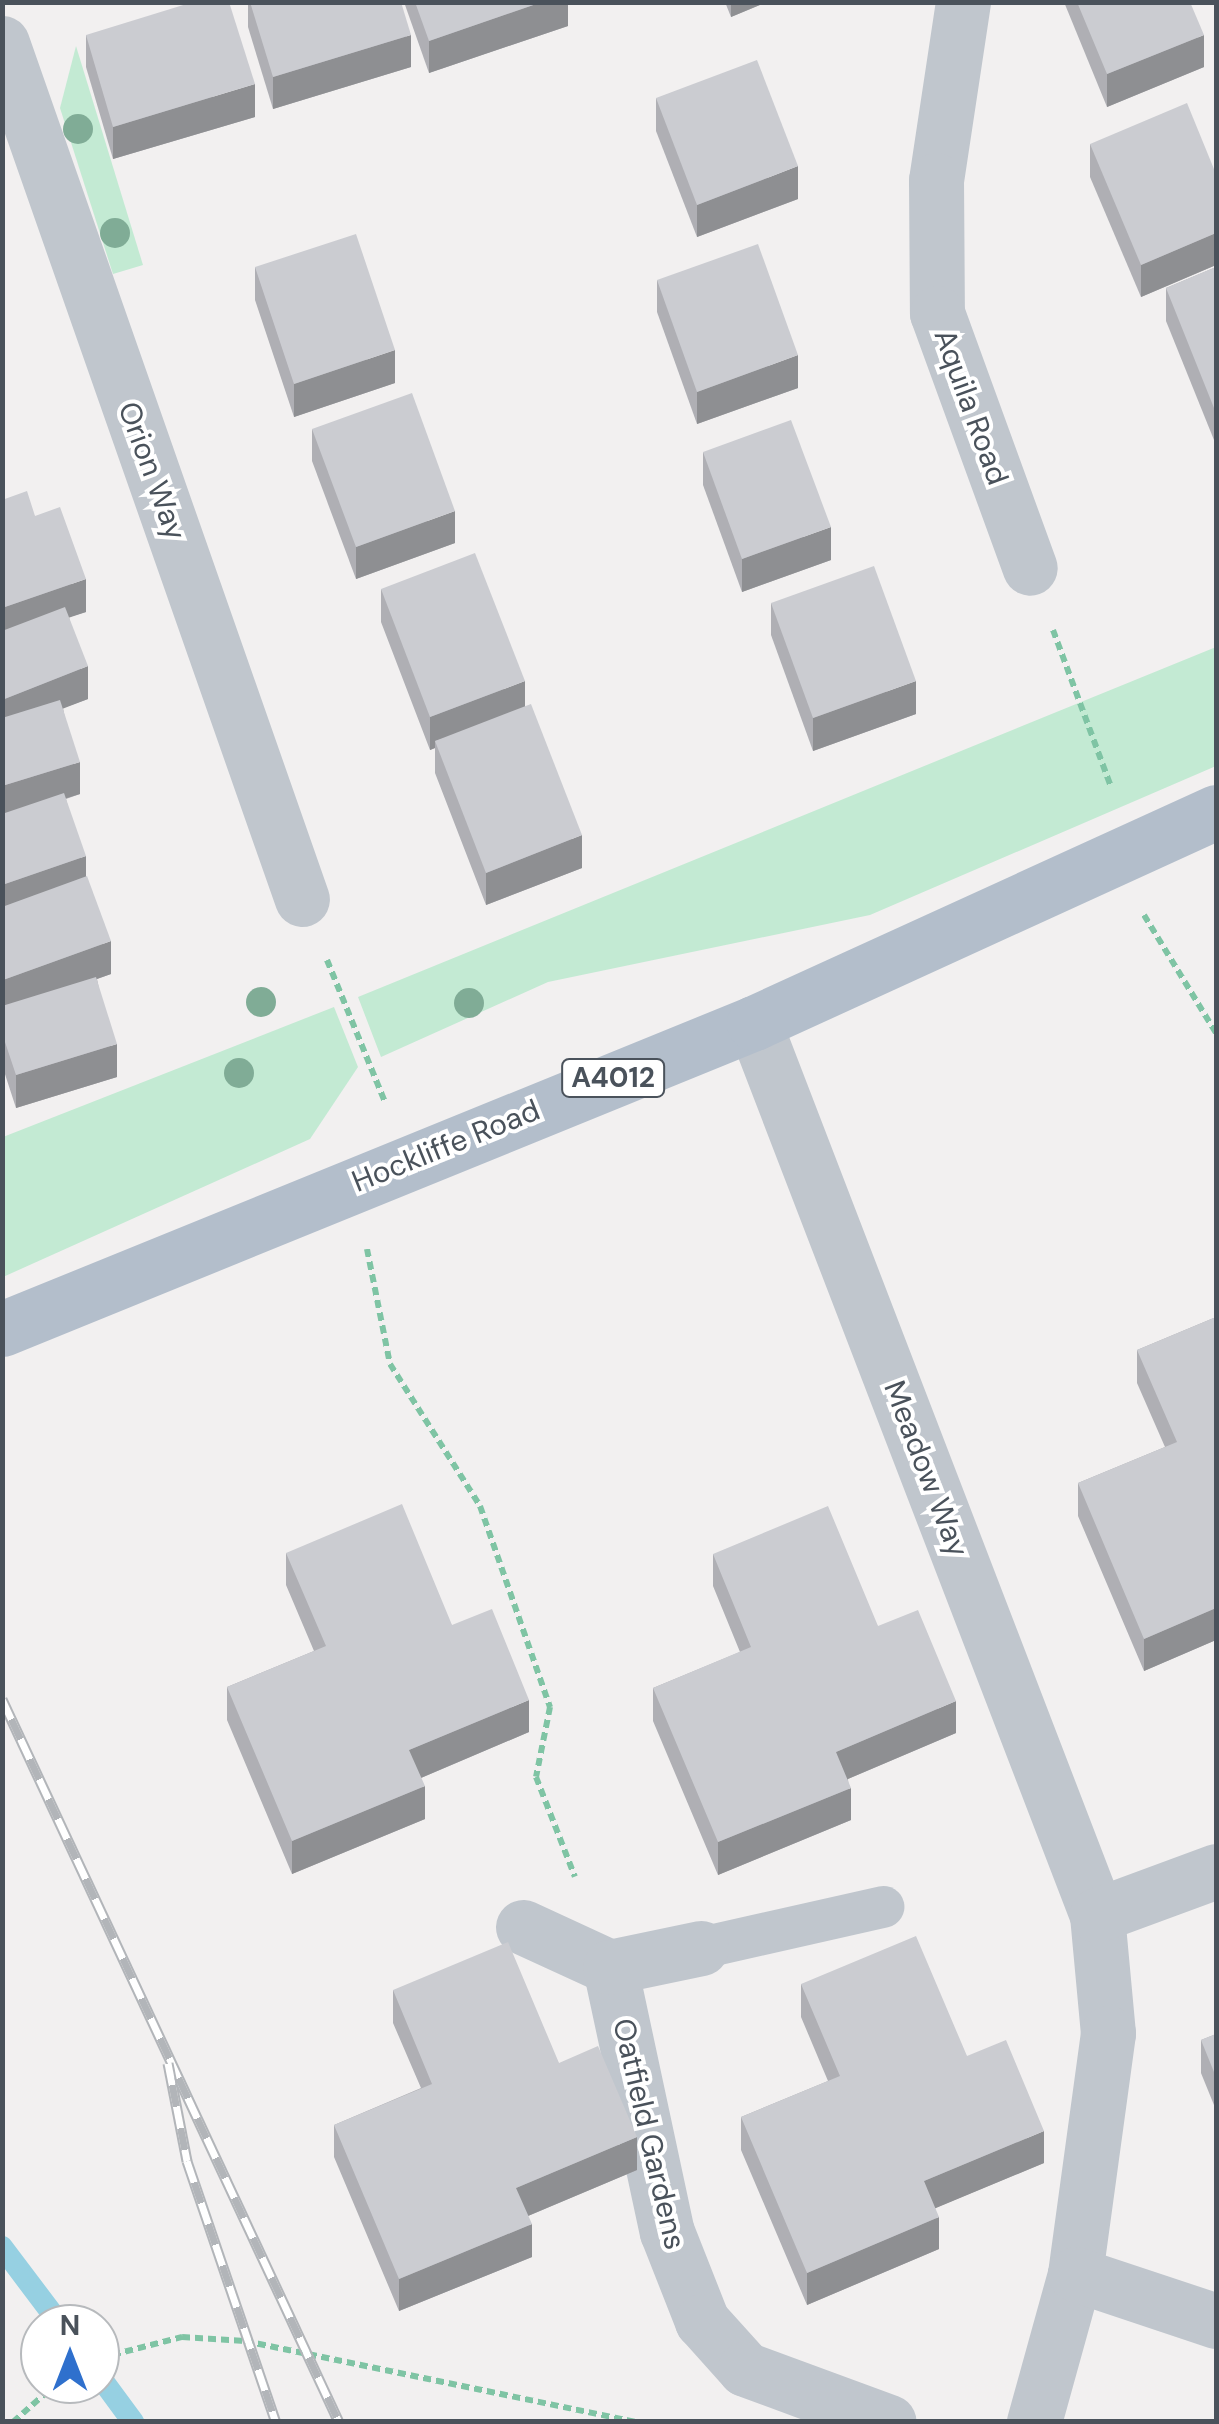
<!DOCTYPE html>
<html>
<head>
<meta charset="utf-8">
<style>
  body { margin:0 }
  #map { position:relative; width:1219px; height:2424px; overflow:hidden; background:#f2f0f0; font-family:"DM Sans",sans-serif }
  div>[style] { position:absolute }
  .green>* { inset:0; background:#c3ead3 }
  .stream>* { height:22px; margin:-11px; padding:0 11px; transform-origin:11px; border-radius:11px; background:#96d0e2 }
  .path>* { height:6px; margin-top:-3px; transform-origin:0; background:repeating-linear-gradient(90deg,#7fc4a4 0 8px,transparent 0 13px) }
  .lane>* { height:42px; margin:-21px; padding:0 21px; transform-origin:21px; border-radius:21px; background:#c0c6cd }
  .street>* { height:55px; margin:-27.5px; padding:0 27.5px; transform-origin:27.5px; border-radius:27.5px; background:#c0c6cd }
  .primary>* { height:55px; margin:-27.5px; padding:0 27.5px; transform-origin:27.5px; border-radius:27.5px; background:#b3becb }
  .rail>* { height:11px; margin-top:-5.5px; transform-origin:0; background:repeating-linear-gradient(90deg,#fff 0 22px,#b2b5b9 0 44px); box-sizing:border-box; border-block:2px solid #b2b5b9 }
  .trees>* { width:30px; height:30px; margin:-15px; border-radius:50%; background:#80ac96 }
  .wall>* { inset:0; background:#afafb4 }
  .shaded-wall>* { inset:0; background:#8e8f92 }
  .building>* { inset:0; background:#cbccd1 }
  span { translate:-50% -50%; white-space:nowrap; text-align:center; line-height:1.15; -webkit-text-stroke:8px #fff; paint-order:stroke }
  .shield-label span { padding:2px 8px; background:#fff; border:2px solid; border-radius:8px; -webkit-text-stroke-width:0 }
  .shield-label { font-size:28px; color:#4a525b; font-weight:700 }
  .street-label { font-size:30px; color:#4a525b }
  .frame { position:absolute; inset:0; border:5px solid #4a525b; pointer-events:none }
  .north { position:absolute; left:20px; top:2304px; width:100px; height:100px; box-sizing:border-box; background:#fff; border:2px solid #b7babd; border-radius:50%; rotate:0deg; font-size:28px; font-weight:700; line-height:40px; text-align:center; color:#4a525b }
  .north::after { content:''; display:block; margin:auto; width:35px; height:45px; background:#2f70cd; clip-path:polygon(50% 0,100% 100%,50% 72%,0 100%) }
</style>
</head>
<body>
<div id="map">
  <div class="green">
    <div style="clip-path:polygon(76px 46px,143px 265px,113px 274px,60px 108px)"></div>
    <div style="clip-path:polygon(1216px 647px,1216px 766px,870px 915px,548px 982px,381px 1057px,358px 997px)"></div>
    <div style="clip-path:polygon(334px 1007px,358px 1067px,310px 1139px,3px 1277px,3px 1137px)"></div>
  </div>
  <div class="stream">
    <div style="left:2px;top:2247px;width:96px;rotate:53deg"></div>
    <div style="left:100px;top:2377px;width:56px;rotate:53.7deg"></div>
  </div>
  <div class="path">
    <div style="left:1053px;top:630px;width:167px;rotate:69.7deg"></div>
    <div style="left:1144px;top:915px;width:138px;rotate:58.6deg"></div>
    <div style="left:327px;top:960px;width:153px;rotate:67.8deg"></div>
    <div style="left:367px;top:1249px;width:117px;rotate:78.7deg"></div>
    <div style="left:390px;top:1364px;width:168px;rotate:57.6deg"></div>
    <div style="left:480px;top:1506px;width:213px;rotate:70.8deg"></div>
    <div style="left:550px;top:1707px;width:71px;rotate:101.3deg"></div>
    <div style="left:536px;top:1777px;width:107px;rotate:68.7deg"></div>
    <div style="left:100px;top:2358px;width:85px;rotate:-14.4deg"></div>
    <div style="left:182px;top:2337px;width:63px;rotate:3.6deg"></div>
    <div style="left:245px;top:2341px;width:400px;rotate:11.7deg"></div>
    <div style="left:13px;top:2422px;width:57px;rotate:-41.5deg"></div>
  </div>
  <div class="lane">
    <div style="left:701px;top:1948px;width:187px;rotate:-12.7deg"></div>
  </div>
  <div class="street">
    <div style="left:963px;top:2px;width:180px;rotate:98.6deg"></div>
    <div style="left:936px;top:180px;width:133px;rotate:89.6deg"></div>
    <div style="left:937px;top:313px;width:271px;rotate:70deg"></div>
    <div style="left:2px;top:43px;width:907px;rotate:70.69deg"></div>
    <div style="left:754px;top:1023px;width:956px;rotate:68.97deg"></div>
    <div style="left:1097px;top:1915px;width:119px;rotate:84.7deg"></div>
    <div style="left:1108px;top:2033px;width:243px;rotate:97.8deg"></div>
    <div style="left:1075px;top:2274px;width:154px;rotate:105.5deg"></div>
    <div style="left:1097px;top:1915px;width:127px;rotate:-20.3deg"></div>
    <div style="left:523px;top:1927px;width:96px;rotate:24.7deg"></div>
    <div style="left:610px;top:1967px;width:271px;rotate:77.9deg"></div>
    <div style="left:667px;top:2232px;width:96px;rotate:68.5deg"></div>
    <div style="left:702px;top:2321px;width:64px;rotate:48.1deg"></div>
    <div style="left:745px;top:2369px;width:153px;rotate:20.2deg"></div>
    <div style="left:610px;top:1967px;width:93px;rotate:-11.8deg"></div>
    <div style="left:1075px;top:2274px;width:149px;rotate:18.4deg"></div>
  </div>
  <div class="primary">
    <div style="left:2px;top:1329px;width:812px;rotate:-22.14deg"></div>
    <div style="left:754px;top:1023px;width:508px;rotate:-24.55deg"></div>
  </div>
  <div class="rail">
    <div style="left:2px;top:1699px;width:798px;rotate:65.01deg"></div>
    <div style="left:168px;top:2063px;width:100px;rotate:79deg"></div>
    <div style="left:187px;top:2161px;width:276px;rotate:71.2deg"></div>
  </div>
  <div class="trees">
    <div style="left:78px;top:129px"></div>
    <div style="left:115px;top:233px"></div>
    <div style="left:261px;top:1002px"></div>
    <div style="left:469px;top:1003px"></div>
    <div style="left:239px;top:1073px"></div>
  </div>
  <div class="wall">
    <div style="clip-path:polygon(248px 2px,401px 2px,411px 67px,273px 109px,248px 27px)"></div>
    <div style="clip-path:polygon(404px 2px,568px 2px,568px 26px,429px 73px)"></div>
    <div style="clip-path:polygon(725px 2px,767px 2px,731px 17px)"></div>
    <div style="clip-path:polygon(1064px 2px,1190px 2px,1204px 67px,1107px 107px)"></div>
    <div style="clip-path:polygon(86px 35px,255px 117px,113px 159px,86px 67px)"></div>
    <div style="clip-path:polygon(656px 98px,798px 199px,697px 237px,656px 131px)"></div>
    <div style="clip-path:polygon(1090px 144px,1216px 174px,1216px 265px,1141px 297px,1090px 177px)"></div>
    <div style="clip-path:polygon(255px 267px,395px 383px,294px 417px,255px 300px)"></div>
    <div style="clip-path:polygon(1216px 267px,1216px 445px,1166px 321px,1166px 288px)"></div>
    <div style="clip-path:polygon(657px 280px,798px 388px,697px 424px,657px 312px)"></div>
    <div style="clip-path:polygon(312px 429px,455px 543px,356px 579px,312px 461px)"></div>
    <div style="clip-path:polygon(703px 452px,831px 560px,742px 592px,703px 485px)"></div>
    <div style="clip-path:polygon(2px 500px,35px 516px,86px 612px,69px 617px,88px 699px,63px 708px,80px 794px,66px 799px,111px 974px,97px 979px,117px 1077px,16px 1108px,2px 1065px)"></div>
    <div style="clip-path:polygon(381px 589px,525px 706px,582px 868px,486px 905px,435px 773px,435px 748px,430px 750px,381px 622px)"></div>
    <div style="clip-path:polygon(771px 603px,916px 714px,813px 751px,771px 635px)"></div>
    <div style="clip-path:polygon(1216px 1317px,1216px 1640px,1144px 1671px,1078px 1516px,1078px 1483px,1165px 1447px,1137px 1383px,1137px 1350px)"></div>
    <div style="clip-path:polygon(286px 1553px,452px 1625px,529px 1732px,421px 1778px,425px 1819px,292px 1874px,227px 1720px,227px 1687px,314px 1651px,286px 1585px)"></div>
    <div style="clip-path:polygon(713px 1554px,878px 1626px,956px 1733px,848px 1779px,851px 1820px,718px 1875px,653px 1721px,653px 1688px,740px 1652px,713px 1586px)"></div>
    <div style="clip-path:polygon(801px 1984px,967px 2056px,1044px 2163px,935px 2208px,939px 2249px,807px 2305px,741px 2150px,741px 2117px,828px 2081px,801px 2017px)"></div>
    <div style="clip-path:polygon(393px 1990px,559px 2063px,637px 2170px,528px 2216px,532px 2257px,399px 2311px,334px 2157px,334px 2125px,421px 2088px,393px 2023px)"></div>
    <div style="clip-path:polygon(1216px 2034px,1216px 2110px,1201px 2073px,1201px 2040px)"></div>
  </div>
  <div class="shaded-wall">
    <div style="clip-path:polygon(542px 2px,568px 2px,568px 26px,429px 73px,429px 41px)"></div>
    <div style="clip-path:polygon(731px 2px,767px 2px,731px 17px)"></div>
    <div style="clip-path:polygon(411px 35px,411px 67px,273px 109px,273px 77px)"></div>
    <div style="clip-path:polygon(1204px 35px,1204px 67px,1107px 107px,1107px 74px)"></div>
    <div style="clip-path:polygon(255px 84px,255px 117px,113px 159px,113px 127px)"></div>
    <div style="clip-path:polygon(798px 166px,798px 199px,697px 237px,697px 205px)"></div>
    <div style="clip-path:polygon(1216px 233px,1216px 265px,1141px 297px,1141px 265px)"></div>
    <div style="clip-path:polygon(395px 350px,395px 383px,294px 417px,294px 384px)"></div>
    <div style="clip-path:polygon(798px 355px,798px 388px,697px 424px,697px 392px)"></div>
    <div style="clip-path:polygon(455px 511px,455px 543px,356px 579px,356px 547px)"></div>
    <div style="clip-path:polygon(831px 527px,831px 560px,742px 592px,742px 559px)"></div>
    <div style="clip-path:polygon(86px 579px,86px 612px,2px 640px,2px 608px)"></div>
    <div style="clip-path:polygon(88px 666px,88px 699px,2px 732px,2px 700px)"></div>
    <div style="clip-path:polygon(525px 681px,525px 714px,435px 741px,435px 748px,430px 750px,430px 717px)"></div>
    <div style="clip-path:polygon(916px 681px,916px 714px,813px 751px,813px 718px)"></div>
    <div style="clip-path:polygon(80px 762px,80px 794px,2px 818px,2px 786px)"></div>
    <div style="clip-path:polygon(582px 835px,582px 868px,486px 905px,486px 873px)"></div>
    <div style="clip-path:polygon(86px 856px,86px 889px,2px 918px,2px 885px)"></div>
    <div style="clip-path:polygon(111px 941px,111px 974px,3px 1012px,3px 980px)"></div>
    <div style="clip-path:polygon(117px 1044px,117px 1077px,16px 1108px,16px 1075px)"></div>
    <div style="clip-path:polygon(1216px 1608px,1216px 1640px,1144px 1671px,1144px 1639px)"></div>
    <div style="clip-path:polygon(529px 1700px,529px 1732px,409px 1783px,409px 1750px)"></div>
    <div style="clip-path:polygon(956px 1701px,956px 1733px,836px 1784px,836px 1752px)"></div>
    <div style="clip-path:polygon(425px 1786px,425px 1819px,292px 1874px,292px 1841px)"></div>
    <div style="clip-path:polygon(851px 1788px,851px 1820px,718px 1875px,718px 1842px)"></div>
    <div style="clip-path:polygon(1044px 2131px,1044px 2163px,924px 2213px,924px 2181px)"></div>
    <div style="clip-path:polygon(637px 2137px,637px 2170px,516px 2221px,516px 2188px)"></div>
    <div style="clip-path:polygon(939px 2217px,939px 2249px,807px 2305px,807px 2273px)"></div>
    <div style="clip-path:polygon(532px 2224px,532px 2257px,399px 2311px,399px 2279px)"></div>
  </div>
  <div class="building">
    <div style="clip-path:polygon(193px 2px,229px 2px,255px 84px,113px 127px,86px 35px)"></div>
    <div style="clip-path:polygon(250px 2px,401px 2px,411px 35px,273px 77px)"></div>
    <div style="clip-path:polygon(415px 2px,542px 2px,429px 41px)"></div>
    <div style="clip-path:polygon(1077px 2px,1190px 2px,1204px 35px,1107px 74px)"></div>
    <div style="clip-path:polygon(757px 60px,798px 166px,697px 205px,656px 98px)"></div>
    <div style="clip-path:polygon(1187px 103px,1216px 174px,1216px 233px,1141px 265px,1090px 144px)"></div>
    <div style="clip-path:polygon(356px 234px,395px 350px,294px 384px,255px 267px)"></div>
    <div style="clip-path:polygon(758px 244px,798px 355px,697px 392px,657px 280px)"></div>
    <div style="clip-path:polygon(1216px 267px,1216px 413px,1166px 288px)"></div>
    <div style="clip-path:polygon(412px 393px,455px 511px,356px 547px,312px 429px)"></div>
    <div style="clip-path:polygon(791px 420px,831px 527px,742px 559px,703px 452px)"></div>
    <div style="clip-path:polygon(27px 491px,35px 516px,60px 507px,86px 579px,2px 608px,2px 500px)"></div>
    <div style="clip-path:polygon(475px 553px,525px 681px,430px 717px,381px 589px)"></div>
    <div style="clip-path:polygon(874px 566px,916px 681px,813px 718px,771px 603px)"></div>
    <div style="clip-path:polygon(65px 607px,88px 666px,2px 700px,2px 631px)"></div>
    <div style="clip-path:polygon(60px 700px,80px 762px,2px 786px,2px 718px)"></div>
    <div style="clip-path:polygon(531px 704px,582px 835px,486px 873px,435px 741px)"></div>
    <div style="clip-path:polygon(64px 793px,86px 856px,2px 885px,2px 814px)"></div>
    <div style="clip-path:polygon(87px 876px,111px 941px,3px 980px,2px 907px)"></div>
    <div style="clip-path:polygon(96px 977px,117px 1044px,16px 1075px,2px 1033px,2px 1006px)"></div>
    <div style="clip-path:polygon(1216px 1317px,1216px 1608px,1144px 1639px,1078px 1483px,1177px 1442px,1137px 1350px)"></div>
    <div style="clip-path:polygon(402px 1504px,452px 1625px,492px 1609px,529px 1700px,409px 1750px,425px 1786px,292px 1841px,227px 1687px,326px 1646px,286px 1553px)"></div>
    <div style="clip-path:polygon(828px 1506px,878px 1626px,918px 1610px,956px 1701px,836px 1752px,851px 1788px,718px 1842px,653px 1688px,751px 1647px,713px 1554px)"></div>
    <div style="clip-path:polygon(916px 1936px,967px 2056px,1006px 2040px,1044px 2131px,924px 2181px,939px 2217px,807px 2273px,741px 2117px,840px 2076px,801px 1984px)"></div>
    <div style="clip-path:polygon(508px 1942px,559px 2063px,598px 2046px,637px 2137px,516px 2188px,532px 2224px,399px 2279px,334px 2125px,432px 2084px,393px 1990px)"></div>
    <div style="clip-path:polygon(1216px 2034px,1216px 2077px,1201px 2040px)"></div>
  </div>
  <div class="shield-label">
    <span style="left:613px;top:1078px">A4012</span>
  </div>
  <div class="street-label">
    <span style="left:971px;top:407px;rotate:70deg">Aquila Road</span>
    <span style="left:152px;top:471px;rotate:70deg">Orion Way</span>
    <span style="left:446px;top:1146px;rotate:-22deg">Hockliffe Road</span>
    <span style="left:926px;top:1469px;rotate:69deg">Meadow Way</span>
    <span style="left:649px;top:2134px;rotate:77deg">Oatfield Gardens</span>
  </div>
  <div class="frame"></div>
  <div class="north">N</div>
</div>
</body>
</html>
